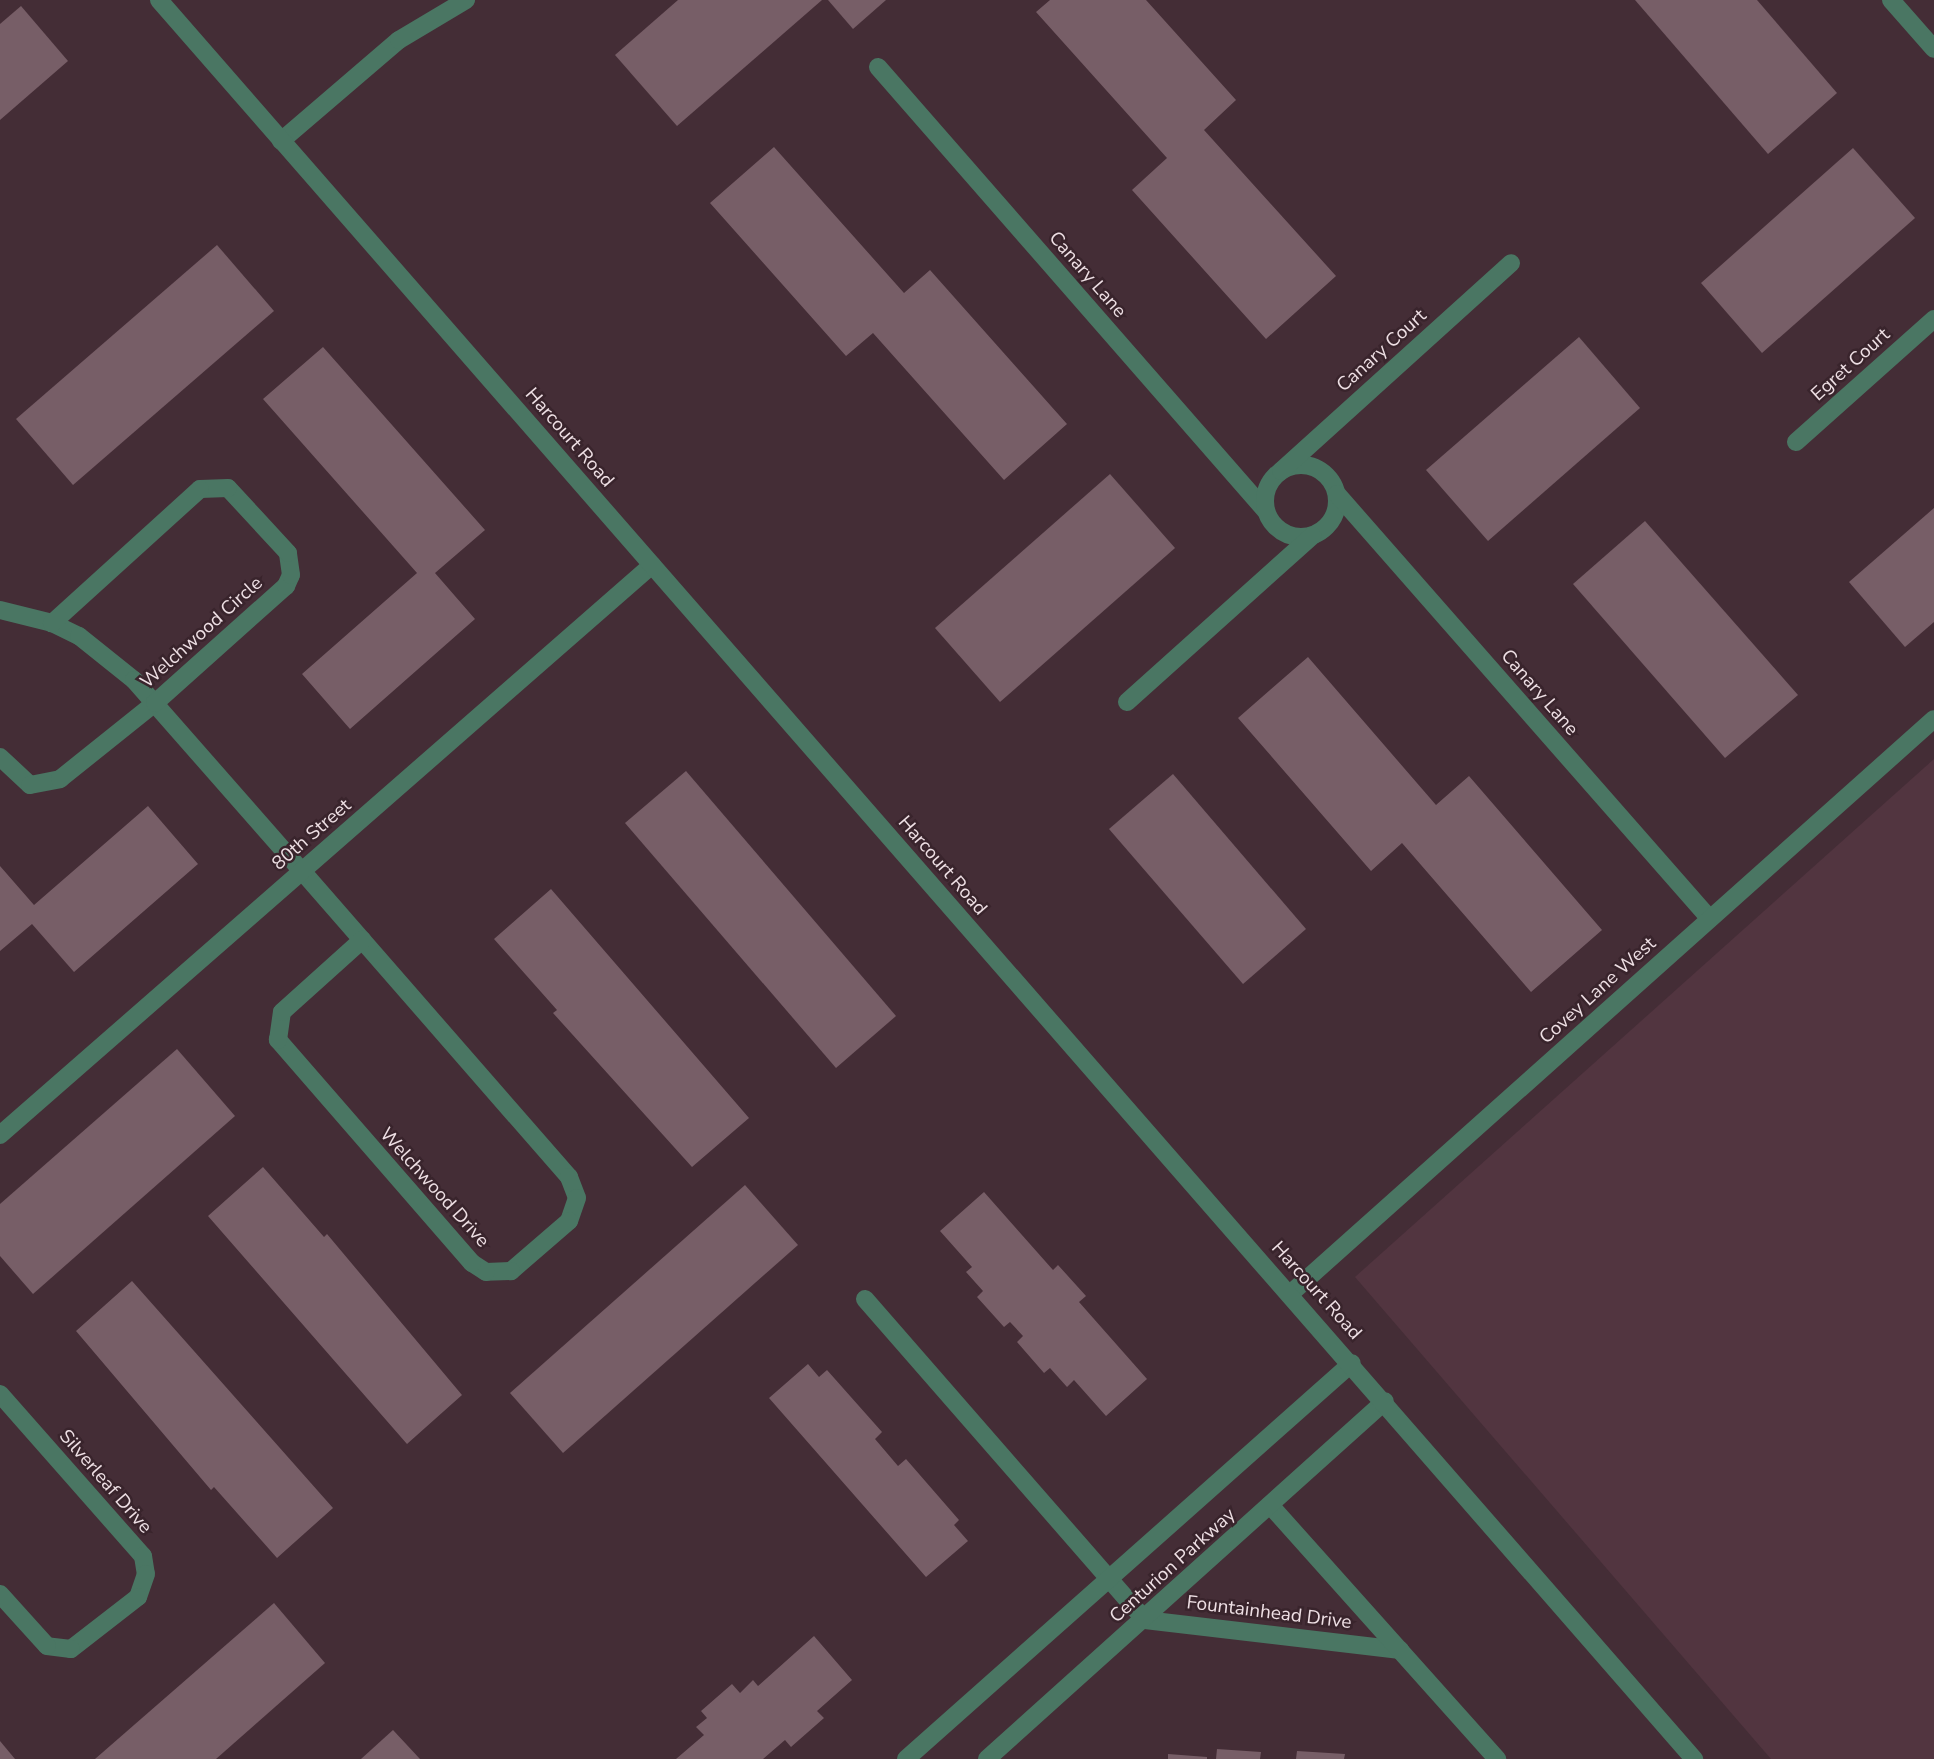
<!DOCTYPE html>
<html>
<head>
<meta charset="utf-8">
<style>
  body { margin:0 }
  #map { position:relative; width:1934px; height:1759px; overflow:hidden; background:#442d36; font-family:"Nunito Sans",sans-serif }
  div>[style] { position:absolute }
  .built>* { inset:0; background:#523540 }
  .building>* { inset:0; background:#775e67 }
  .service>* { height:18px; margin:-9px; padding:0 9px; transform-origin:9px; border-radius:9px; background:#4a7663 }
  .minor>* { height:18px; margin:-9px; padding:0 9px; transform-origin:9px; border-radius:9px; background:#4a7663 }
  .minor>.ring { margin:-9px; padding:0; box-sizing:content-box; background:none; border:18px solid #4a7663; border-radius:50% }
  .tertiary>* { height:18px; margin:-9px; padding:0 9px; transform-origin:9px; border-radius:9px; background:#4a7663 }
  span { translate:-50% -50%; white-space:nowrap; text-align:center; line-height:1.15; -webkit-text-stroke:5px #39242c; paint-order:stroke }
  .street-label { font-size:19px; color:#eedfe4 }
</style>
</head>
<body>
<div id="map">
  <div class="built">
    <div style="clip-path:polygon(1934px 759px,1934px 1759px,1771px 1759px,1355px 1277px)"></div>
  </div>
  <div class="building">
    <div style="clip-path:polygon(678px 0,822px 0,677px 126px,615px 55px)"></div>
    <div style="clip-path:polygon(828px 0,886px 0,853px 29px)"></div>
    <div style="clip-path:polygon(1050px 0,1146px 0,1236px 100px,1204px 130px,1336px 276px,1266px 339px,1132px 190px,1167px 158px,1036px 12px)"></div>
    <div style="clip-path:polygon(1635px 0,1757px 0,1837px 93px,1768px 154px)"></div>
    <div style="clip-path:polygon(21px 6px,68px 61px,0 120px,0 24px)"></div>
    <div style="clip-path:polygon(774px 147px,904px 293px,930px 270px,1067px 424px,1004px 480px,873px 333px,846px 356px,710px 203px)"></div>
    <div style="clip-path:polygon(1853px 148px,1915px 218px,1762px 353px,1701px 283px)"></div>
    <div style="clip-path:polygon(217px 245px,274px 311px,73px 485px,16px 419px)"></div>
    <div style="clip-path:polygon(1579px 337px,1640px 408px,1488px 541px,1426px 470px)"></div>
    <div style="clip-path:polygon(323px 347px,485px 530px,435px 573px,475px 619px,350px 729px,302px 674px,417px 573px,263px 399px)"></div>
    <div style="clip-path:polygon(1110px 474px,1175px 548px,1000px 702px,935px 628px)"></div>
    <div style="clip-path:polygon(1934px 508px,1934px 622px,1905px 647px,1849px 582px)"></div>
    <div style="clip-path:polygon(1645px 521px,1798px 695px,1725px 758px,1573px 584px)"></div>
    <div style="clip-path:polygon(1308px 657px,1436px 805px,1469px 776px,1602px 930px,1531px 992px,1402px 843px,1371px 871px,1238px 718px)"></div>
    <div style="clip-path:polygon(686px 771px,896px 1016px,836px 1068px,625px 823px)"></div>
    <div style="clip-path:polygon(1173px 774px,1306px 929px,1243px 984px,1109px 829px)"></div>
    <div style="clip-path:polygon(148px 806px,198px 864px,74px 972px,32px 924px,0 951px,0 866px,34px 905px)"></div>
    <div style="clip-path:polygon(551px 889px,749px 1118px,692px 1167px,553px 1013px,557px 1010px,494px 939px)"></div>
    <div style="clip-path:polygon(177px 1049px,235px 1116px,33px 1294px,0 1256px,0 1204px)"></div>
    <div style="clip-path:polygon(263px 1167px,324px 1237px,327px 1234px,462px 1395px,407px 1444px,208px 1216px)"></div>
    <div style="clip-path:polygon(745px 1185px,798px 1245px,563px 1453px,510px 1393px)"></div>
    <div style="clip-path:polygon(984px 1192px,1053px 1270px,1058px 1265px,1086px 1296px,1079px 1302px,1147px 1379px,1106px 1416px,1074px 1380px,1067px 1387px,1050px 1368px,1044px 1373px,1017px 1342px,1023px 1336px,1010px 1322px,1004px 1327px,977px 1297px,983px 1291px,966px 1272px,972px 1267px,940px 1231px)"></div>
    <div style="clip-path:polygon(132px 1281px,333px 1508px,277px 1558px,214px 1487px,211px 1490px,76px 1331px)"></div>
    <div style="clip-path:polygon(808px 1364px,819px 1377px,827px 1370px,882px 1432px,875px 1439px,898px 1466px,906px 1459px,959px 1520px,954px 1525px,968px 1541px,926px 1577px,769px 1398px)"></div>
    <div style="clip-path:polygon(274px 1603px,325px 1663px,216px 1759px,95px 1759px)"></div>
    <div style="clip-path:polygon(814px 1636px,852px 1680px,817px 1711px,824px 1718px,791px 1747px,785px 1740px,763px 1759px,676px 1759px,704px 1735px,696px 1727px,707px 1718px,701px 1711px,732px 1684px,740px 1693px,753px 1680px,758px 1686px)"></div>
    <div style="clip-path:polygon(393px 1730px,420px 1759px,361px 1759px)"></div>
    <div style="clip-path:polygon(0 1741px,15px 1759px,0 1759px)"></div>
    <div style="clip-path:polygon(1217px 1749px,1261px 1752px,1260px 1759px,1216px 1759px)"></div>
    <div style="clip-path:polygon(1297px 1751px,1345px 1754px,1344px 1759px,1296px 1759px)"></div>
    <div style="clip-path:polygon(1168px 1754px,1207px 1757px,1207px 1759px,1168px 1759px)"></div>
  </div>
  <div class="service">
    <div style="left:281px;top:141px;width:155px;rotate:-40.6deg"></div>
    <div style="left:399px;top:40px;width:78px;rotate:-30.8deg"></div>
  </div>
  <div class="minor">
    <div style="left:1891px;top:0;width:65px;rotate:48.7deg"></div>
    <div style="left:878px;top:67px;width:588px;rotate:48.86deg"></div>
    <div style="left:1796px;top:442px;width:185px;rotate:-41.7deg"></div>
    <div class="ring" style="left:1265px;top:465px;width:54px;height:54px"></div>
    <div style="left:1281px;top:471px;width:310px;rotate:-42.1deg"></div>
    <div style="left:1337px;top:494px;width:565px;rotate:48.73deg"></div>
    <div style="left:0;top:610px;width:54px;rotate:14deg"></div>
    <div style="left:52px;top:623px;width:30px;rotate:26deg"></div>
    <div style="left:79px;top:636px;width:70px;rotate:38.7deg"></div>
    <div style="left:134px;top:680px;width:254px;rotate:48.7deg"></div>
    <div style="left:302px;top:871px;width:406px;rotate:48.9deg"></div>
    <div style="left:569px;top:1177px;width:22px;rotate:69deg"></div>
    <div style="left:577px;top:1198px;width:24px;rotate:109deg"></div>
    <div style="left:569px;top:1221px;width:77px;rotate:139.2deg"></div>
    <div style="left:511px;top:1271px;width:25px;rotate:178deg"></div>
    <div style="left:486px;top:1272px;width:17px;rotate:-147deg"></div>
    <div style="left:472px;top:1263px;width:296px;rotate:-131deg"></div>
    <div style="left:278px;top:1040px;width:28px;rotate:-82deg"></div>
    <div style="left:282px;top:1012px;width:108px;rotate:-42deg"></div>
    <div style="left:1127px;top:702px;width:249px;rotate:-41.9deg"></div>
    <div style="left:0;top:757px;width:41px;rotate:43deg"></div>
    <div style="left:30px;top:785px;width:31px;rotate:-11deg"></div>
    <div style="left:60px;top:779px;width:122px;rotate:-38.7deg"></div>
    <div style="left:155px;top:703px;width:176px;rotate:-41.8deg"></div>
    <div style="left:286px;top:586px;width:12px;rotate:-66deg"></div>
    <div style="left:291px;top:575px;width:22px;rotate:-98deg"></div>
    <div style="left:288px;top:553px;width:88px;rotate:-132.7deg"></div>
    <div style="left:228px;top:488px;width:28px;rotate:178deg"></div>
    <div style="left:200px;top:489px;width:200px;rotate:137.8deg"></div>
    <div style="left:0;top:1135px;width:866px;rotate:-41.16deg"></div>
    <div style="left:1290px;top:1294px;width:863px;rotate:-41.76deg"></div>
    <div style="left:865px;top:1299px;width:426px;rotate:48.9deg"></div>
    <div style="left:1145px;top:1620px;width:257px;rotate:6.7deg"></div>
    <div style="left:0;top:1394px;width:216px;rotate:48.6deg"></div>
    <div style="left:143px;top:1556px;width:18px;rotate:81deg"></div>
    <div style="left:146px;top:1574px;width:24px;rotate:109deg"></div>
    <div style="left:138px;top:1597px;width:85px;rotate:142.2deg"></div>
    <div style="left:71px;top:1649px;width:24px;rotate:-173deg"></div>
    <div style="left:47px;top:1646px;width:70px;rotate:-132.1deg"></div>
    <div style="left:1270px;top:1505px;width:341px;rotate:48.2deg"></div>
    <div style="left:906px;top:1759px;width:596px;rotate:-41.6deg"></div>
    <div style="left:987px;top:1759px;width:535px;rotate:-41.97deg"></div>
  </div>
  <div class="tertiary">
    <div style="left:159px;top:0;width:2335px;rotate:48.89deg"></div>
  </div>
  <div class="street-label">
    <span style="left:1087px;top:275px;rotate:49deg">Canary Lane</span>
    <span style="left:1382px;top:351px;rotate:-42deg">Canary Court</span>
    <span style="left:1851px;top:365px;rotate:-42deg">Egret Court</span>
    <span style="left:569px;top:438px;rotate:49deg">Harcourt Road</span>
    <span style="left:202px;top:633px;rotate:-42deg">Welchwood Circle</span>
    <span style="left:1539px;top:693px;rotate:49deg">Canary Lane</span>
    <span style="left:312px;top:835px;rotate:-41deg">80th Street</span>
    <span style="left:942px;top:866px;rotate:49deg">Harcourt Road</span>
    <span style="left:1598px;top:991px;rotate:-42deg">Covey Lane West</span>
    <span style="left:434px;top:1188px;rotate:48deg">Welchwood Drive</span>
    <span style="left:1316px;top:1291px;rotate:48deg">Harcourt Road</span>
    <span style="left:105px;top:1482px;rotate:49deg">Silverleaf Drive</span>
    <span style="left:1173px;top:1566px;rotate:-42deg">Centurion Parkway</span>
    <span style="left:1269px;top:1613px;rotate:7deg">Fountainhead Drive</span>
  </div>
</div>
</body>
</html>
